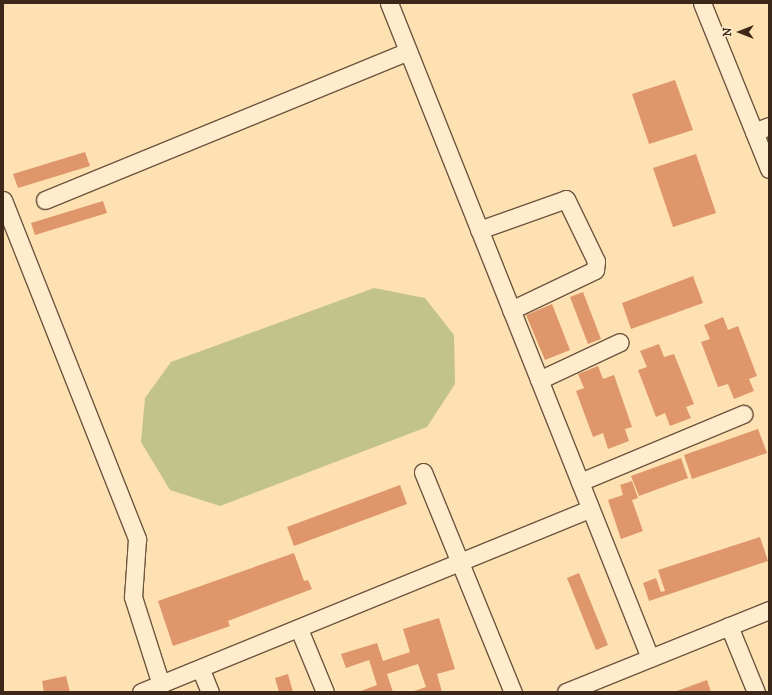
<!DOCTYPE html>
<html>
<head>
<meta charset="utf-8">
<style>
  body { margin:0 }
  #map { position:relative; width:772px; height:695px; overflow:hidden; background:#fee1b2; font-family:"IM FELL DW Pica",serif }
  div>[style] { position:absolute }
  .green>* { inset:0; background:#c2c28b }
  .building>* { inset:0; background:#de966a }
  .roads { filter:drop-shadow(1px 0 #6d563f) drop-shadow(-1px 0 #6d563f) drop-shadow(0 1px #6d563f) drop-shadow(0 -1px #6d563f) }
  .minor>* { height:17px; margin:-8.5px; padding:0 8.5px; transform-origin:8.5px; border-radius:8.5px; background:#feeccd }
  span { translate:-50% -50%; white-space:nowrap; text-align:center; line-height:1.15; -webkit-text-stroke:4px #feeccd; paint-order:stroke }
  .frame { position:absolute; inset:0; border:4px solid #3d2719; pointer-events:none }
  .north { position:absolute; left:720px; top:12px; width:40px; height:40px; -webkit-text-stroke:3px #feeccd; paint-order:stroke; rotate:270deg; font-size:11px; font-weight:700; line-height:16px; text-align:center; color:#3d2719 }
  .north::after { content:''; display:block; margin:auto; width:14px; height:18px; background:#3d2719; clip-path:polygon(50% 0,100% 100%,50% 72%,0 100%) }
</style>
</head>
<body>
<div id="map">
  <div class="green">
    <div style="clip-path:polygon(374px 288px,425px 298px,454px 335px,455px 384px,427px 427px,220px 506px,170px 490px,141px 442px,145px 398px,171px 362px)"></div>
  </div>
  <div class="building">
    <div style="clip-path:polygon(675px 80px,693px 130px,649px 144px,632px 94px)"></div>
    <div style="clip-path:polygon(85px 152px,90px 166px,18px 188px,13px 174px)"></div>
    <div style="clip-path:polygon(696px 154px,716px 213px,673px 227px,653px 168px)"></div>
    <div style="clip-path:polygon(103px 201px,107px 213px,35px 235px,31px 223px)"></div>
    <div style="clip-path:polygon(693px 276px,703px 303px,631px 329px,622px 303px)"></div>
    <div style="clip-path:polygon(583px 292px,601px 339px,588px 344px,570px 297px)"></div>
    <div style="clip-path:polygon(552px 304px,570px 350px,545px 360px,526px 315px)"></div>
    <div style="clip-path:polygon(723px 317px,728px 330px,738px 326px,757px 376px,749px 379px,754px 391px,734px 399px,728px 384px,718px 387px,701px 342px,710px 339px,704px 325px)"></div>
    <div style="clip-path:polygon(659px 344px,664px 357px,674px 354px,694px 404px,686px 407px,691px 418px,670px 426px,665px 413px,656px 417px,638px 370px,647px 367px,640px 351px)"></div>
    <div style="clip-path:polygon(598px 366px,603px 379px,614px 375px,632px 427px,625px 429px,629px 441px,608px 449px,603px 433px,593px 437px,576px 391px,584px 388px,578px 374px)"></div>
    <div style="clip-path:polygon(758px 429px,767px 453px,692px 479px,684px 455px)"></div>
    <div style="clip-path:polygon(681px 458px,688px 478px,639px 496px,631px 476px)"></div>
    <div style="clip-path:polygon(632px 481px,638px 498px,632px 500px,643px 531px,621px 539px,608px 500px,623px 495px,620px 485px)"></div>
    <div style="clip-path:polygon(400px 485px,407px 504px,294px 546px,287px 527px)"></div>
    <div style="clip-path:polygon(760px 537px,768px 561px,649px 601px,643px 583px,656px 578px,661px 592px,665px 591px,658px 570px)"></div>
    <div style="clip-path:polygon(294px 553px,304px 581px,308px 580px,312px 589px,228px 621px,230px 626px,173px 646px,158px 601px)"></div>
    <div style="clip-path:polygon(579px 573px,608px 645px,596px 650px,567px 578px)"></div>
    <div style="clip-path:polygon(439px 618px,455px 669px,437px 674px,442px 692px,411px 692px,426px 687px,418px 664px,387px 674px,393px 692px,358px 692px,377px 685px,369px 660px,346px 668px,341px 654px,377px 643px,383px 661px,410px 652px,403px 629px)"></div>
    <div style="clip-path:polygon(288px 674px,293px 692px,279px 692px,275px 678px)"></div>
    <div style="clip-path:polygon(66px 676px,70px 692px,44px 692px,42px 681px)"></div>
    <div style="clip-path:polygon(707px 680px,711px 692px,674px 692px)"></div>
  </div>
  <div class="roads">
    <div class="minor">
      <div style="left:389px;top:3px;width:705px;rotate:68.27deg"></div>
      <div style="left:702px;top:3px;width:179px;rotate:68deg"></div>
      <div style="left:754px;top:132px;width:16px;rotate:-22deg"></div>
      <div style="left:3px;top:200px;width:365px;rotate:68.4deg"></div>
      <div style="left:137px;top:539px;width:58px;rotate:93.9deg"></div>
      <div style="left:133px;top:597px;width:92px;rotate:72.3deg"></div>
      <div style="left:45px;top:200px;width:392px;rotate:-22.3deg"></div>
      <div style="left:479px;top:230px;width:92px;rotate:-19.6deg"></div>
      <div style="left:566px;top:199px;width:69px;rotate:64.2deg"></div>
      <div style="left:596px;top:261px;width:9px;rotate:96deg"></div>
      <div style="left:595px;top:270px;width:93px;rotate:154.5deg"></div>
      <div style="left:539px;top:380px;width:89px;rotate:-25.1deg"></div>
      <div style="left:423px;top:472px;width:238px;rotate:67.8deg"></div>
      <div style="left:580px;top:482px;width:177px;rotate:-22.6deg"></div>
      <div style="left:729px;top:626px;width:71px;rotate:67.8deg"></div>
      <div style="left:299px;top:629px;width:68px;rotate:67.6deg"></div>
      <div style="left:201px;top:670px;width:24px;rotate:68deg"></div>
      <div style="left:141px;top:692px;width:485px;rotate:-22.2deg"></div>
      <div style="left:566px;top:692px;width:219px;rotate:-22deg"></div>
    </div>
  </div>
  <div class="frame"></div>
  <div class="north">N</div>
</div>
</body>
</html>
